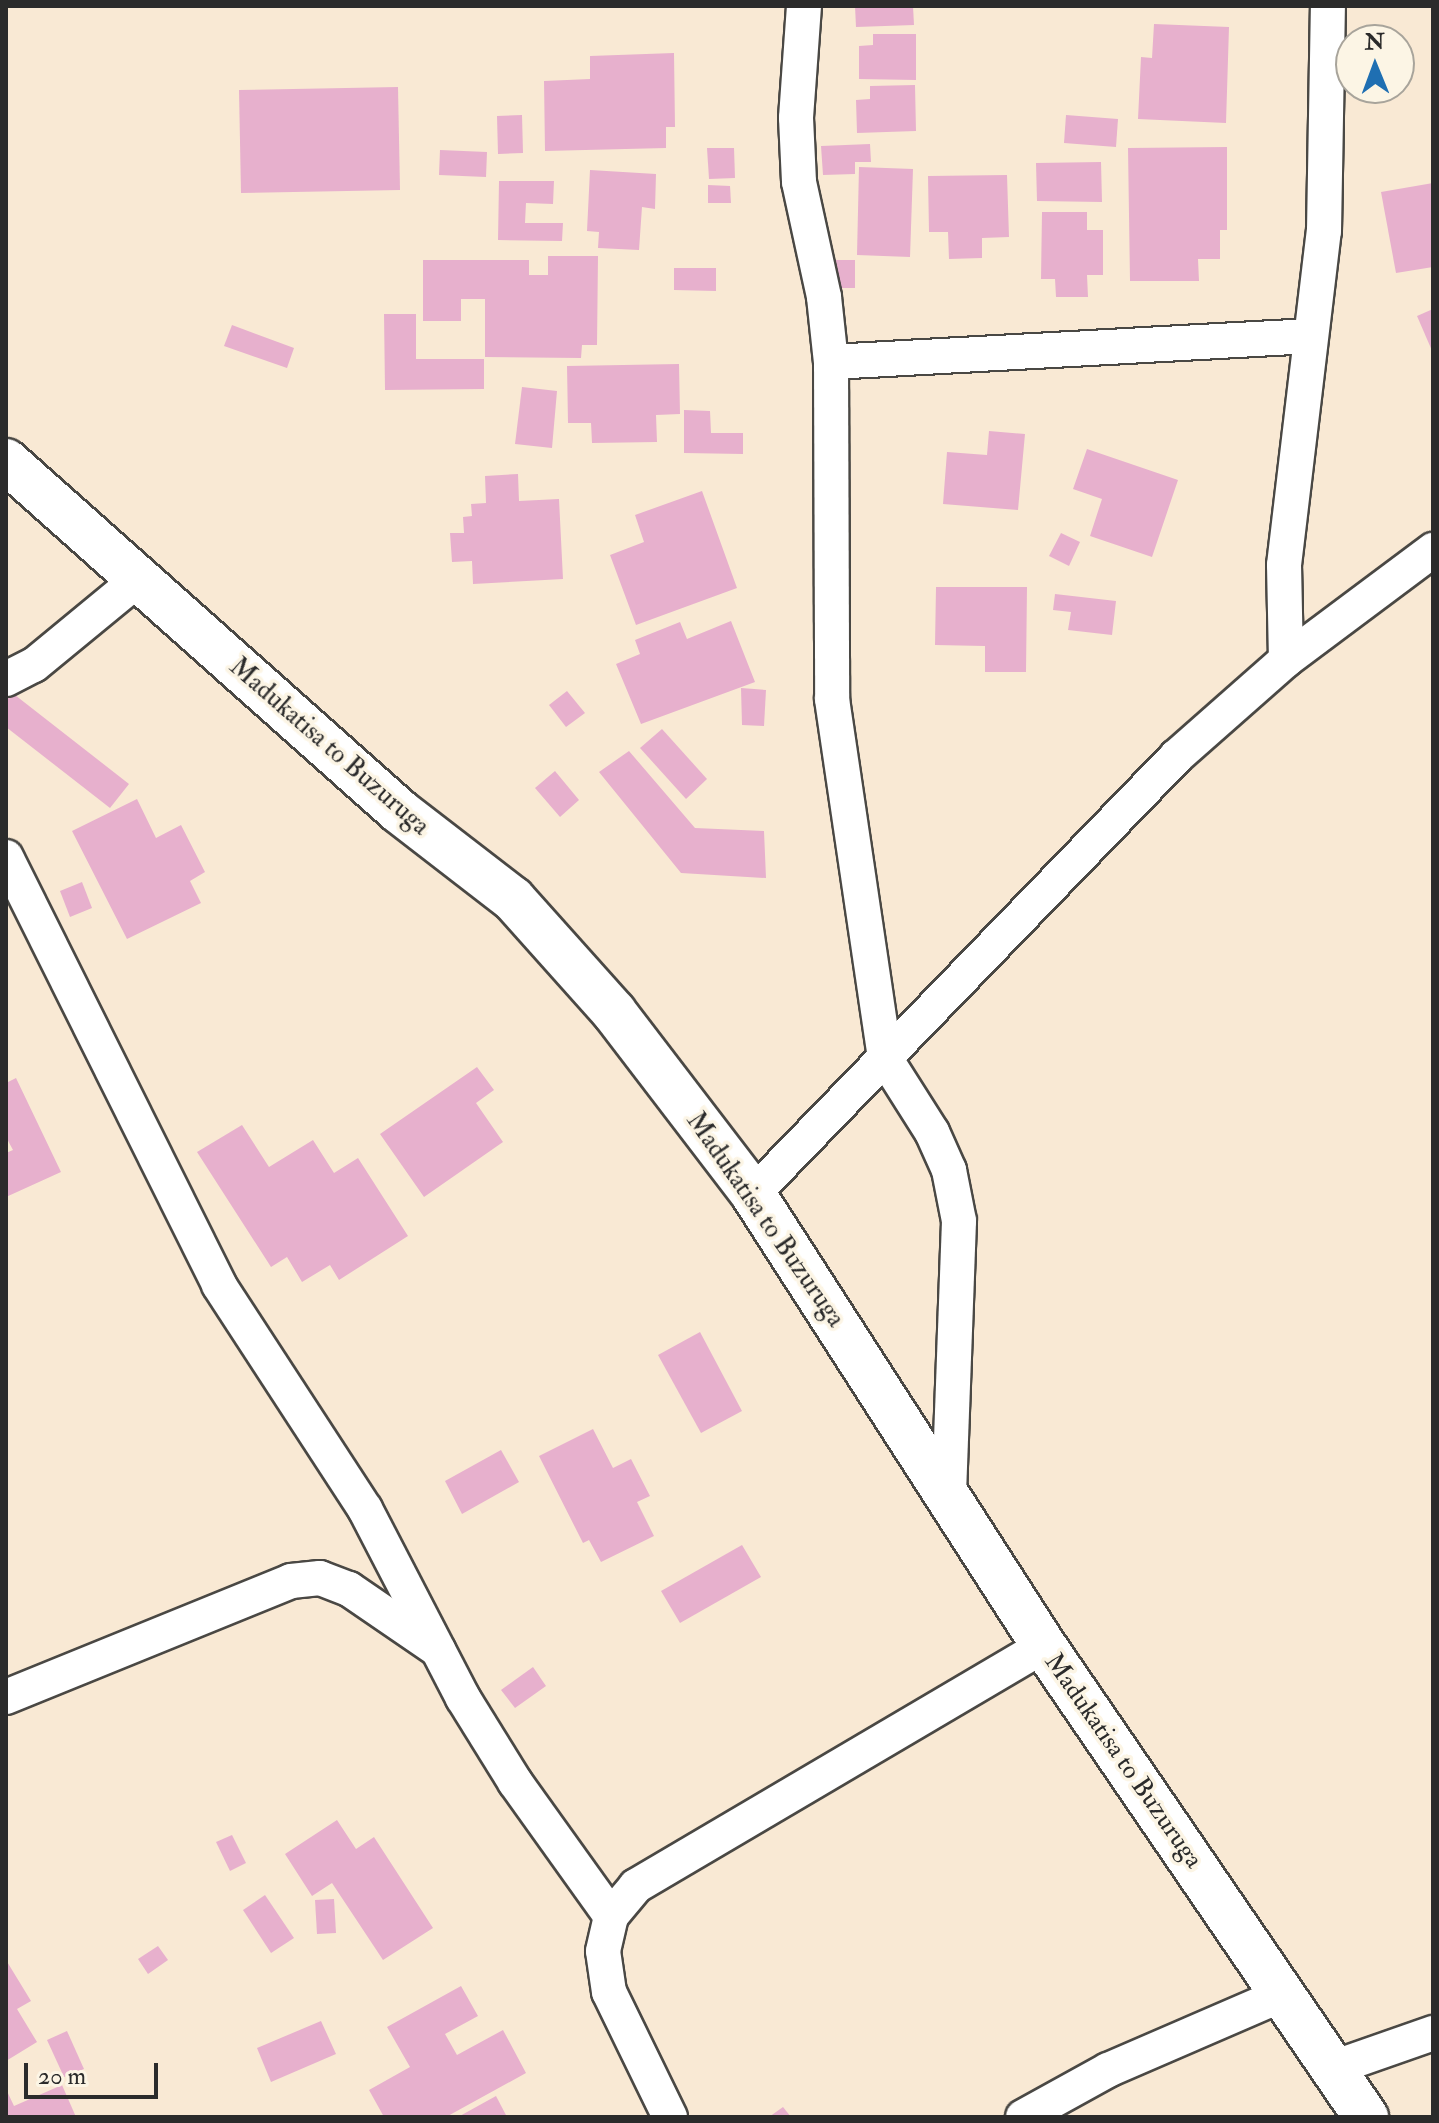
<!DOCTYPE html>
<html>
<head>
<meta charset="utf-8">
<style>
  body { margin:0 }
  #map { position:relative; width:1439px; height:2123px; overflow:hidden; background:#f9e9d4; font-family:"IM FELL Double Pica",serif }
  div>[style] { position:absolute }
  .building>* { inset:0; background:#e7b0cd }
  .roads { filter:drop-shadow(2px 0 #4a4844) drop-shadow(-2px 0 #4a4844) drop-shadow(0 2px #4a4844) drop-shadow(0 -2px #4a4844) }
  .minor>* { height:34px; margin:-17px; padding:0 17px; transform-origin:17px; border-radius:17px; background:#fff }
  .secondary>* { height:44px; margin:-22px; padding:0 22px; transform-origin:22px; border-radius:22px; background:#fff }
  span { translate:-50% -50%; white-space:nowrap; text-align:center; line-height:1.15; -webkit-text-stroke:7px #fcf5e5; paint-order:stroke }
  .street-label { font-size:26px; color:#2b2b2b }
  .frame { position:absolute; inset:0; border:8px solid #2b2b2b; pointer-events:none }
  .north { position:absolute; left:1335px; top:24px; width:80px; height:80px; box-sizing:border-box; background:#fcf5e5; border:2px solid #a8a49b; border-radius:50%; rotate:359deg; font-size:22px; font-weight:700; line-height:32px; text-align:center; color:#2b2b2b }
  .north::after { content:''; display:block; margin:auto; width:28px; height:36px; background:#1f6fb2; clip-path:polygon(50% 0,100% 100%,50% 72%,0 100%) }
  .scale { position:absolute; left:24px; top:2063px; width:134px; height:36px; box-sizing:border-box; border:4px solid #2b2b2b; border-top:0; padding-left:10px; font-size:24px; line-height:28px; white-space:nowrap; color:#2b2b2b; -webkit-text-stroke:6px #fcf5e5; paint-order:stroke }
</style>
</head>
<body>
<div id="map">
  <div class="building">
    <div style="clip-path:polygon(855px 6px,913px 6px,914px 25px,856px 27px)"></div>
    <div style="clip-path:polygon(1154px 24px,1229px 27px,1226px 123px,1138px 119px,1141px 57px,1152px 58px)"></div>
    <div style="clip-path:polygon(873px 34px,916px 34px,916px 80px,859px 79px,859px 46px,873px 45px)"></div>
    <div style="clip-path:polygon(674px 53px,675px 127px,666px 127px,666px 148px,545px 151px,544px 81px,590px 79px,590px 56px)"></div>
    <div style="clip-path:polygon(915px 85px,916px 131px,857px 133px,856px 100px,870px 99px,870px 86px)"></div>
    <div style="clip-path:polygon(398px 87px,400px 190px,241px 193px,239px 90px)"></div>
    <div style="clip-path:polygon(522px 115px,523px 153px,498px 154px,497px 116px)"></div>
    <div style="clip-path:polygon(1066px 115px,1118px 119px,1116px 147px,1064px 143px)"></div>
    <div style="clip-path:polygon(870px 144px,871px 162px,855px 162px,855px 174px,823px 175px,821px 146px)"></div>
    <div style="clip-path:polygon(1227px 147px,1227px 230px,1220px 230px,1220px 259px,1198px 259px,1199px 281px,1130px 281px,1128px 148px)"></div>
    <div style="clip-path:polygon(707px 148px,734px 148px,735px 178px,709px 179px)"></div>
    <div style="clip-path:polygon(440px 150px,487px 152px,486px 177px,439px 175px)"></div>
    <div style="clip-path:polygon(1101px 162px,1102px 202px,1037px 201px,1036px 163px)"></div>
    <div style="clip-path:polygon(859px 167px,913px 169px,910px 257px,857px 255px)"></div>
    <div style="clip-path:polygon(590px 170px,656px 174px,655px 209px,642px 207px,639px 250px,598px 248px,599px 232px,587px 231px)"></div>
    <div style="clip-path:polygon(1007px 175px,1009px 237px,982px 238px,982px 258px,949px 259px,948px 232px,929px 232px,928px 176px)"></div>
    <div style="clip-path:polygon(499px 181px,554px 181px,553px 204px,526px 203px,525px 223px,563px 223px,562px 241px,498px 240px)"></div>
    <div style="clip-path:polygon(1433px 183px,1433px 267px,1396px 273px,1381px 192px)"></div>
    <div style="clip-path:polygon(708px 185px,730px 186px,731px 203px,708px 203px)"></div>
    <div style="clip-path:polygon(1042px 212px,1087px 212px,1087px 230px,1103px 230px,1103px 275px,1087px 275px,1088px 297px,1056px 297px,1055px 279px,1041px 279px)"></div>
    <div style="clip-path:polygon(548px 256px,598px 256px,597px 345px,582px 345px,581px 358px,485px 357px,485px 299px,461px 299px,461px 321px,423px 321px,423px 260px,529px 260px,529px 275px,548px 275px)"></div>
    <div style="clip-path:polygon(834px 260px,855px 260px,855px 288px,834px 288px)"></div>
    <div style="clip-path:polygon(674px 268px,716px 268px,716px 291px,674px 290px)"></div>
    <div style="clip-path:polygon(1433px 309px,1433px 353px,1417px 316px)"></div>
    <div style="clip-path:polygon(384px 314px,416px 314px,416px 359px,484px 359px,484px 389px,385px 390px)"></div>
    <div style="clip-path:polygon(232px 325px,294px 348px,287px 368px,224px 346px)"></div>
    <div style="clip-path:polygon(679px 364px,680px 414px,656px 415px,657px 442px,592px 443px,591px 423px,568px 423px,567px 366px)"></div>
    <div style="clip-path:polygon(522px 387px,557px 391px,552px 448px,515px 444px)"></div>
    <div style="clip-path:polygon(684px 410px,710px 411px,711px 433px,743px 433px,743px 454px,684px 453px)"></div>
    <div style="clip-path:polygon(989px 431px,1025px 434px,1018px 510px,943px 504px,947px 452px,987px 455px)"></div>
    <div style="clip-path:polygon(1087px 449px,1178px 480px,1152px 557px,1090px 536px,1102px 499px,1073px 489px)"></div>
    <div style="clip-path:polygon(518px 474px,519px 501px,559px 499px,563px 579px,473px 584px,472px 561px,452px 562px,450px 533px,464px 533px,463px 517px,472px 516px,471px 504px,486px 503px,485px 476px)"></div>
    <div style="clip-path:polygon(702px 491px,737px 588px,636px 625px,610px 555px,644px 542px,635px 515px)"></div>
    <div style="clip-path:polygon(1061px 533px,1080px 542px,1069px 566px,1049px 556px)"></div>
    <div style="clip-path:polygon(936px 587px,1027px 587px,1026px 672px,985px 672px,985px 646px,935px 645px)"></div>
    <div style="clip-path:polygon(1055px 594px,1116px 601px,1112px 635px,1068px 630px,1071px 612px,1053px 610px)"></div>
    <div style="clip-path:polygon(731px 621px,755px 682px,641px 724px,616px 664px,640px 654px,635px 640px,680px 622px,687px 639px)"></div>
    <div style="clip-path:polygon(6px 688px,129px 784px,110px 808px,6px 727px)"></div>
    <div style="clip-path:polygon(741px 688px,766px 690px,764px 726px,742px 725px)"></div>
    <div style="clip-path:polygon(567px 691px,585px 713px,566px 727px,549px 705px)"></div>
    <div style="clip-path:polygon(662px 729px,707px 779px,686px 799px,640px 748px)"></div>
    <div style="clip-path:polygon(629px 751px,695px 828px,764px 831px,766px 878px,681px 873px,599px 772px)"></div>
    <div style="clip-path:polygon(555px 771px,579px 800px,560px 817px,535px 788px)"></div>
    <div style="clip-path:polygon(137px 799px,156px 838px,181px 825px,205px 872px,190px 881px,201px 903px,127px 939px,72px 831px)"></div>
    <div style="clip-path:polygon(82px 882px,92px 908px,70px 917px,60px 891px)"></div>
    <div style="clip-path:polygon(477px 1067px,494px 1090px,476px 1103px,503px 1142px,424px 1197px,380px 1134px)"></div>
    <div style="clip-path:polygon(16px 1078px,61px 1172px,6px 1197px,6px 1153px,13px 1150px,6px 1137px,6px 1083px)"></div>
    <div style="clip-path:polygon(242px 1125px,269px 1167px,313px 1140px,334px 1173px,358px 1158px,408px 1236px,339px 1280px,330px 1265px,302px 1282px,287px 1257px,271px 1267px,197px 1152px)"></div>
    <div style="clip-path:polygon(700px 1332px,742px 1411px,701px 1433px,658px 1355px)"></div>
    <div style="clip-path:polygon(593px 1429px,613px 1468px,631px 1459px,650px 1496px,637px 1502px,654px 1536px,601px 1562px,589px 1540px,583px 1543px,539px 1456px)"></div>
    <div style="clip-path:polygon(501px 1450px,519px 1482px,462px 1514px,445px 1481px)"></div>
    <div style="clip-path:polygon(742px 1545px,761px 1577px,680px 1623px,661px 1591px)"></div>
    <div style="clip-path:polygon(533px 1667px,546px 1686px,515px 1708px,501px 1690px)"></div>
    <div style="clip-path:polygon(337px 1820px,356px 1849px,374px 1837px,433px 1928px,383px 1960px,332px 1883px,312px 1896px,285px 1854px)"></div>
    <div style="clip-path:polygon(232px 1835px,246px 1863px,230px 1871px,216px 1842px)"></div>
    <div style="clip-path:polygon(265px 1895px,294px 1938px,271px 1953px,243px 1910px)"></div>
    <div style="clip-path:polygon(334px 1899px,336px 1933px,317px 1934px,315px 1900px)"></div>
    <div style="clip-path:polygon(158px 1946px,168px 1960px,148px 1974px,138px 1959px)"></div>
    <div style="clip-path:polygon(6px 1960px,31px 2001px,17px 2009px,37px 2042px,6px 2061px)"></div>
    <div style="clip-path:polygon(461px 1986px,478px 2016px,445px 2034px,457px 2055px,503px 2030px,526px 2073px,446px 2117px,384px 2117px,369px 2090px,410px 2067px,387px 2027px)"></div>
    <div style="clip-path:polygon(321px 2021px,336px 2054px,271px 2082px,257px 2048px)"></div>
    <div style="clip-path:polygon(67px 2031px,84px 2069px,64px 2077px,47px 2040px)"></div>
    <div style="clip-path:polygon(62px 2085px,76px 2117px,6px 2117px,6px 2089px,14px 2106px)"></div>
    <div style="clip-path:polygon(496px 2096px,507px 2117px,458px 2117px)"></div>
    <div style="clip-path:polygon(783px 2107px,791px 2117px,769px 2117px)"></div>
  </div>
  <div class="roads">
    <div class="minor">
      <div style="left:804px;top:6px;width:112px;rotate:94.1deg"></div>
      <div style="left:796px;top:118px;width:64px;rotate:87.3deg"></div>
      <div style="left:799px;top:182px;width:118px;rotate:77.7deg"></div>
      <div style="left:824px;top:297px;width:65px;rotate:83.9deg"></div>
      <div style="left:831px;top:362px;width:337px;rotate:89.8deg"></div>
      <div style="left:832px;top:699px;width:363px;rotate:81.6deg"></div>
      <div style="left:885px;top:1058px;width:88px;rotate:57.6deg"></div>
      <div style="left:932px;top:1132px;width:42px;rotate:65.9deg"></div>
      <div style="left:949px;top:1170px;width:52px;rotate:78.9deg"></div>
      <div style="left:959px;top:1221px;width:277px;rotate:92.1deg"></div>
      <div style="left:831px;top:362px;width:479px;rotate:-3.1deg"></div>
      <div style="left:1286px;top:660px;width:95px;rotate:-91.2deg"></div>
      <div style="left:1284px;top:565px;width:336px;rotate:-83.2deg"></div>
      <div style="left:1324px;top:231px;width:225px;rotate:-89deg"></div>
      <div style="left:6px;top:679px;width:31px;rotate:-27deg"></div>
      <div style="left:34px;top:665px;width:132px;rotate:-39.5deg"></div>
      <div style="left:6px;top:857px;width:478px;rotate:63.5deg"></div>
      <div style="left:219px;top:1285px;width:267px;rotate:56.9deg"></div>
      <div style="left:365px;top:1509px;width:213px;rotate:62.6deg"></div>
      <div style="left:463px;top:1698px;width:99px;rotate:58.2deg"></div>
      <div style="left:515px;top:1782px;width:165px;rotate:54.4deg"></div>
      <div style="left:753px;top:1194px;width:608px;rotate:-45.93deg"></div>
      <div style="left:1176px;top:757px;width:147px;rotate:-41.4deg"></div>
      <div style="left:1286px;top:660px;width:184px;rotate:-36.8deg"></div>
      <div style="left:6px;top:1697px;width:308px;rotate:-22.1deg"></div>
      <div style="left:291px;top:1581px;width:29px;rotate:-6deg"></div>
      <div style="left:320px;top:1578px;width:31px;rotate:21deg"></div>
      <div style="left:349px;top:1589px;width:108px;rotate:34.4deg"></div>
      <div style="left:1336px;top:2067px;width:103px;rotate:-19.3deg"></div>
      <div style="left:670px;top:2117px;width:139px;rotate:-116deg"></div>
      <div style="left:609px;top:1992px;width:41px;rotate:-98.3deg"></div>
      <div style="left:603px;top:1951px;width:36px;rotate:-77deg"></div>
      <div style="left:611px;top:1916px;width:39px;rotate:-50deg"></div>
      <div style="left:636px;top:1886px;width:473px;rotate:-30.5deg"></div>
      <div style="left:1023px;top:2117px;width:97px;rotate:-28.9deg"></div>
      <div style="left:1108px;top:2070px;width:192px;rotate:-23.4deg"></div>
    </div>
    <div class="secondary">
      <div style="left:6px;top:461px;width:526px;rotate:41.69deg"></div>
      <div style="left:399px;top:811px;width:144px;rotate:37.7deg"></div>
      <div style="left:513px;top:899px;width:152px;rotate:48.2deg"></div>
      <div style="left:614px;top:1012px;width:229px;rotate:52.6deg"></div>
      <div style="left:753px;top:1194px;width:538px;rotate:57.23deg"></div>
      <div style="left:1044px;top:1646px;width:571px;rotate:55.64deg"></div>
    </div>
  </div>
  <div class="street-label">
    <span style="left:329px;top:747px;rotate:41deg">Madukatisa to Buzuruga</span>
    <span style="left:765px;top:1220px;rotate:55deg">Madukatisa to Buzuruga</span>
    <span style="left:1123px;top:1761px;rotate:55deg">Madukatisa to Buzuruga</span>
  </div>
  <div class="frame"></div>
  <div class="north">N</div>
  <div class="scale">20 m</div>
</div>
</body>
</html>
